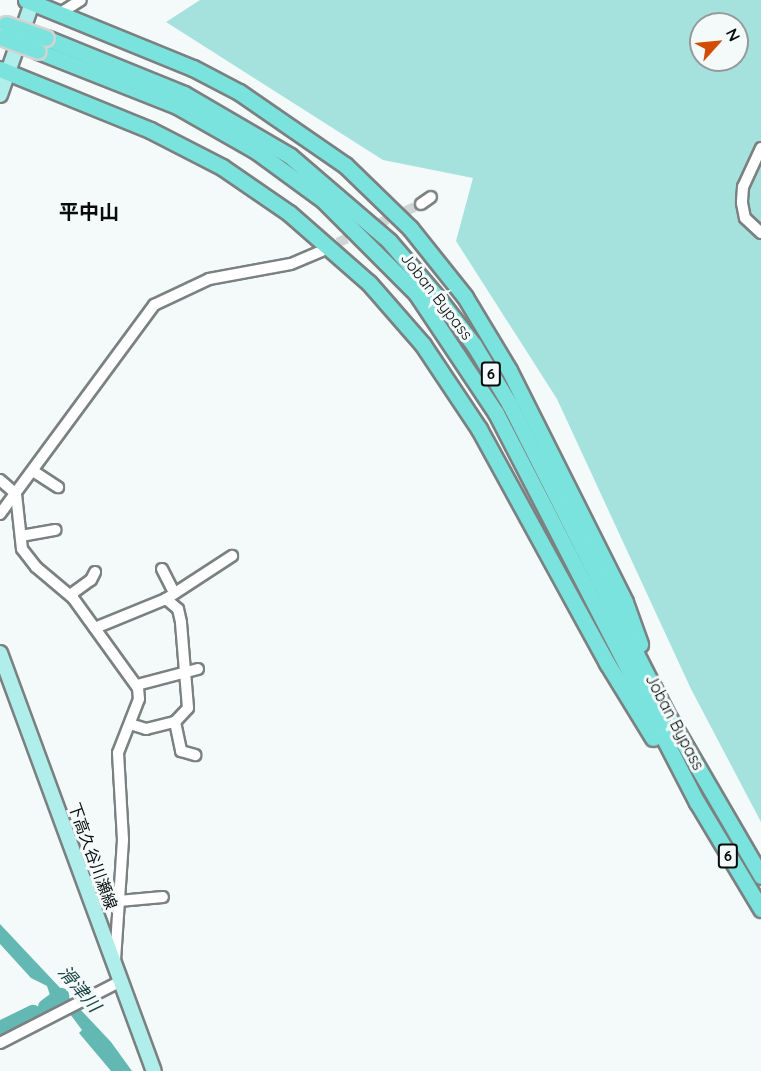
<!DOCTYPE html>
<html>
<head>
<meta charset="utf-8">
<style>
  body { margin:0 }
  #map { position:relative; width:761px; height:1071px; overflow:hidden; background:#f3faf9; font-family:Quicksand,"Noto Sans JP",sans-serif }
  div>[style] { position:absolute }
  .green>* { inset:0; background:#a5e1dd }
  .water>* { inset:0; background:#64b8b4 }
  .river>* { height:16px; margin:-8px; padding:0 8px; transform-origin:8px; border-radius:8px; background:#64b8b4 }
  .minor-tunnel>* { height:10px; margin-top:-5px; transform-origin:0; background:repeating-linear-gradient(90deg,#d0d6d5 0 10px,transparent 0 15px) }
  .roads { filter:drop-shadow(2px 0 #7b8181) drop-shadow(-2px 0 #7b8181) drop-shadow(0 2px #7b8181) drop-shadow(0 -2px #7b8181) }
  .minor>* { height:10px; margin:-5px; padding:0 5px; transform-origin:5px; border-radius:5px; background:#fff }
  .major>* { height:14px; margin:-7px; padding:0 7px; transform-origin:7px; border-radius:7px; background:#b0eeeb }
  .highway>* { height:15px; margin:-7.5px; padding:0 7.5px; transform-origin:7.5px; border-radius:7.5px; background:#7be3de }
  .bridges { filter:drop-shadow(2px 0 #d3d3d3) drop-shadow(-2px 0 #d3d3d3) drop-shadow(0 2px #d3d3d3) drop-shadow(0 -2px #d3d3d3) }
  .highway-bridge>* { height:15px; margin:-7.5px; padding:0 7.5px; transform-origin:7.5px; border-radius:7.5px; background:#7be3de }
  span { translate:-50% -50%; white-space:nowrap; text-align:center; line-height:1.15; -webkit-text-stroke:6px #f3faf9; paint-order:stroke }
  .shield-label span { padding:2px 4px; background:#f3faf9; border:2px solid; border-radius:4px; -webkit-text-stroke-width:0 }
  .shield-label { font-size:15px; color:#0a0c0c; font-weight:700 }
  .street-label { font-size:16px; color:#0a0c0c }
  .water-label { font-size:18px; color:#1d4543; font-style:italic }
  .quarter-label { font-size:20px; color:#0a0c0c; font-weight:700 }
  .north { position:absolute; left:689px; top:12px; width:60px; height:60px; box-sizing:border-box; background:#f3faf9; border:2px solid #969b9a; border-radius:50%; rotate:63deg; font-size:16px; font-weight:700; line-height:24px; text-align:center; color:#0a0c0c }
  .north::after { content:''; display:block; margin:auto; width:21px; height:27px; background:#d24d03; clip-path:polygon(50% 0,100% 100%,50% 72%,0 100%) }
</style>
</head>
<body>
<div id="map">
  <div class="green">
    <div style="clip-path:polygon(evenodd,200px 0,761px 0,761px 822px,691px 689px,557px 399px,456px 241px,473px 178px,383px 160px,166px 22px,200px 0,701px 24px,737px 24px,737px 60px,701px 60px,701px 24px)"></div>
  </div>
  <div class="water">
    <div style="clip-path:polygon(0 924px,111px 1042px,132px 1071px,111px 1071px,79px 1033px,82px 1030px,70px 1014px,53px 1004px,47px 986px,31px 978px,0 944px)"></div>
  </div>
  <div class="river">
    <div style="left:46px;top:1007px;width:19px;rotate:-36deg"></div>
    <div style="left:0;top:1029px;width:37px;rotate:-26deg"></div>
  </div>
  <div class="minor-tunnel">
    <div style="left:324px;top:249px;width:107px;rotate:-24.9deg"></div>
  </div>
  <div class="roads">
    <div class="minor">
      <div style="left:62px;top:12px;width:22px;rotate:-32deg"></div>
      <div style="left:761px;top:148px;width:43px;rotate:114.8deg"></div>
      <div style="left:743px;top:187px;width:16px;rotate:94deg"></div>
      <div style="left:742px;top:203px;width:15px;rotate:79deg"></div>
      <div style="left:745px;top:218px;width:22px;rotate:43deg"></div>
      <div style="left:421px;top:204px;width:12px;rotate:-35deg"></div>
      <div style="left:33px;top:471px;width:30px;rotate:33deg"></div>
      <div style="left:0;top:480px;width:21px;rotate:41deg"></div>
      <div style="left:16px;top:494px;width:55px;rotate:83.8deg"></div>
      <div style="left:22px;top:549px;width:23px;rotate:52deg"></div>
      <div style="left:36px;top:567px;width:48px;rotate:40deg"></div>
      <div style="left:73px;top:598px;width:111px;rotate:54.2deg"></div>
      <div style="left:138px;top:688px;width:11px;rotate:85deg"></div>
      <div style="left:139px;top:699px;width:58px;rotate:111.3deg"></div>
      <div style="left:118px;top:753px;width:87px;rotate:86.7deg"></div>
      <div style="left:123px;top:840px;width:121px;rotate:93.8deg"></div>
      <div style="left:0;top:514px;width:260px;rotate:-53.6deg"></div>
      <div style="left:154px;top:305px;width:61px;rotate:-25.3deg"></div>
      <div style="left:209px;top:279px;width:83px;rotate:-10.4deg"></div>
      <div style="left:291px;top:264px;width:33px;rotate:-23deg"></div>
      <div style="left:21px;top:536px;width:35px;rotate:-10deg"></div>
      <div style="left:162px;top:569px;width:27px;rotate:63deg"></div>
      <div style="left:70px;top:595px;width:26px;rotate:-36deg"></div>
      <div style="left:91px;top:580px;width:9px;rotate:-63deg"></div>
      <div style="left:95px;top:628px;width:77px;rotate:-22.2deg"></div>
      <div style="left:166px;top:599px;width:79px;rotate:-33.1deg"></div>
      <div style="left:137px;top:685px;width:63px;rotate:-14.7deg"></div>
      <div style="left:175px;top:722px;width:30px;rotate:78deg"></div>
      <div style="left:181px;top:751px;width:15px;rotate:16deg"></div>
      <div style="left:130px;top:724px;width:17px;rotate:17deg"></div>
      <div style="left:146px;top:729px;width:30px;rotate:-14deg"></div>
      <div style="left:175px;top:722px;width:19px;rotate:-47deg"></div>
      <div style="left:188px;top:708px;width:86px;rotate:-94.7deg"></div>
      <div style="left:181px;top:622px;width:13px;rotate:-103deg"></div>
      <div style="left:178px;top:609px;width:16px;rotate:-140deg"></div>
      <div style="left:119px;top:901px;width:44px;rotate:-5.2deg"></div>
      <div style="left:0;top:1043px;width:136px;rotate:-27.1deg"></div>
    </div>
    <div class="major">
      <div style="left:0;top:95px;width:101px;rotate:-70.8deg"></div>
      <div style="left:0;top:653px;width:445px;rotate:69.8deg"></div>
    </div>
    <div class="highway">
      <div style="left:26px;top:0;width:180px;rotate:22.2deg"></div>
      <div style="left:193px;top:68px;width:52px;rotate:27.6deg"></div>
      <div style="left:239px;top:92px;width:129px;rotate:34.6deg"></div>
      <div style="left:345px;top:165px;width:91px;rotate:44.1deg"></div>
      <div style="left:410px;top:228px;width:88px;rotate:51.4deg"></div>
      <div style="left:465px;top:297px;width:85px;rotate:58.9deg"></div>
      <div style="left:509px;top:370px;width:259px;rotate:63.4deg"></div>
      <div style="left:625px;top:602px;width:45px;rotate:70.3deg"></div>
      <div style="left:46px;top:38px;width:149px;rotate:22.1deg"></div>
      <div style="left:184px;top:94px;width:123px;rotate:30.3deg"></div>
      <div style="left:290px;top:156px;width:130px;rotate:40.6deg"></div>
      <div style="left:389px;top:241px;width:74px;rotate:49.4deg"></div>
      <div style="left:437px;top:297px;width:61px;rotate:52.4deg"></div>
      <div style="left:474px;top:345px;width:70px;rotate:59deg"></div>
      <div style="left:510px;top:405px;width:343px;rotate:63.1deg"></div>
      <div style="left:665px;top:711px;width:191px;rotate:59.8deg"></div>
      <div style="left:38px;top:51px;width:149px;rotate:21.6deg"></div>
      <div style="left:177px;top:106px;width:91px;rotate:29.7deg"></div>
      <div style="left:256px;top:151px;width:83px;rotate:36.2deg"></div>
      <div style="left:323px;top:200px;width:132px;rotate:45deg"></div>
      <div style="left:416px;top:293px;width:144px;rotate:56.3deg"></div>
      <div style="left:496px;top:413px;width:438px;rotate:62.7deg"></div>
      <div style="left:697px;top:802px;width:125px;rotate:59.1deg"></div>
      <div style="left:0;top:69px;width:162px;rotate:22.1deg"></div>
      <div style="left:150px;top:130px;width:81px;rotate:27.2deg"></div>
      <div style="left:222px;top:167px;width:81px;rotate:34.5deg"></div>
      <div style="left:289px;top:213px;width:106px;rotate:41.2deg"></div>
      <div style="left:369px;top:283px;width:82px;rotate:48.9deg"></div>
      <div style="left:423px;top:345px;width:101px;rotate:56.3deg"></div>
      <div style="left:479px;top:429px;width:267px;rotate:61.3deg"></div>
      <div style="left:607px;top:663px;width:88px;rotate:58.5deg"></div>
    </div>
  </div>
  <div class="bridges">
    <div class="highway-bridge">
      <div style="left:6px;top:24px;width:42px;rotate:19.3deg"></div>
      <div style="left:0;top:37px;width:40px;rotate:20.2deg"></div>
    </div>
  </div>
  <div class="shield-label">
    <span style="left:491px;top:374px">6</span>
    <span style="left:728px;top:856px">6</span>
  </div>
  <div class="street-label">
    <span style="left:437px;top:296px;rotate:52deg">Joban Bypass</span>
    <span style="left:675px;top:722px;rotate:62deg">Joban Bypass</span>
    <span style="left:93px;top:856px;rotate:70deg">下高久谷川瀬線</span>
  </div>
  <div class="water-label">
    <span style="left:79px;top:989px;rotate:50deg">滑津川</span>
  </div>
  <div class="quarter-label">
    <span style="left:89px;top:211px">平中山</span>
  </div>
  <div class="north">N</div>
</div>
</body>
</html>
